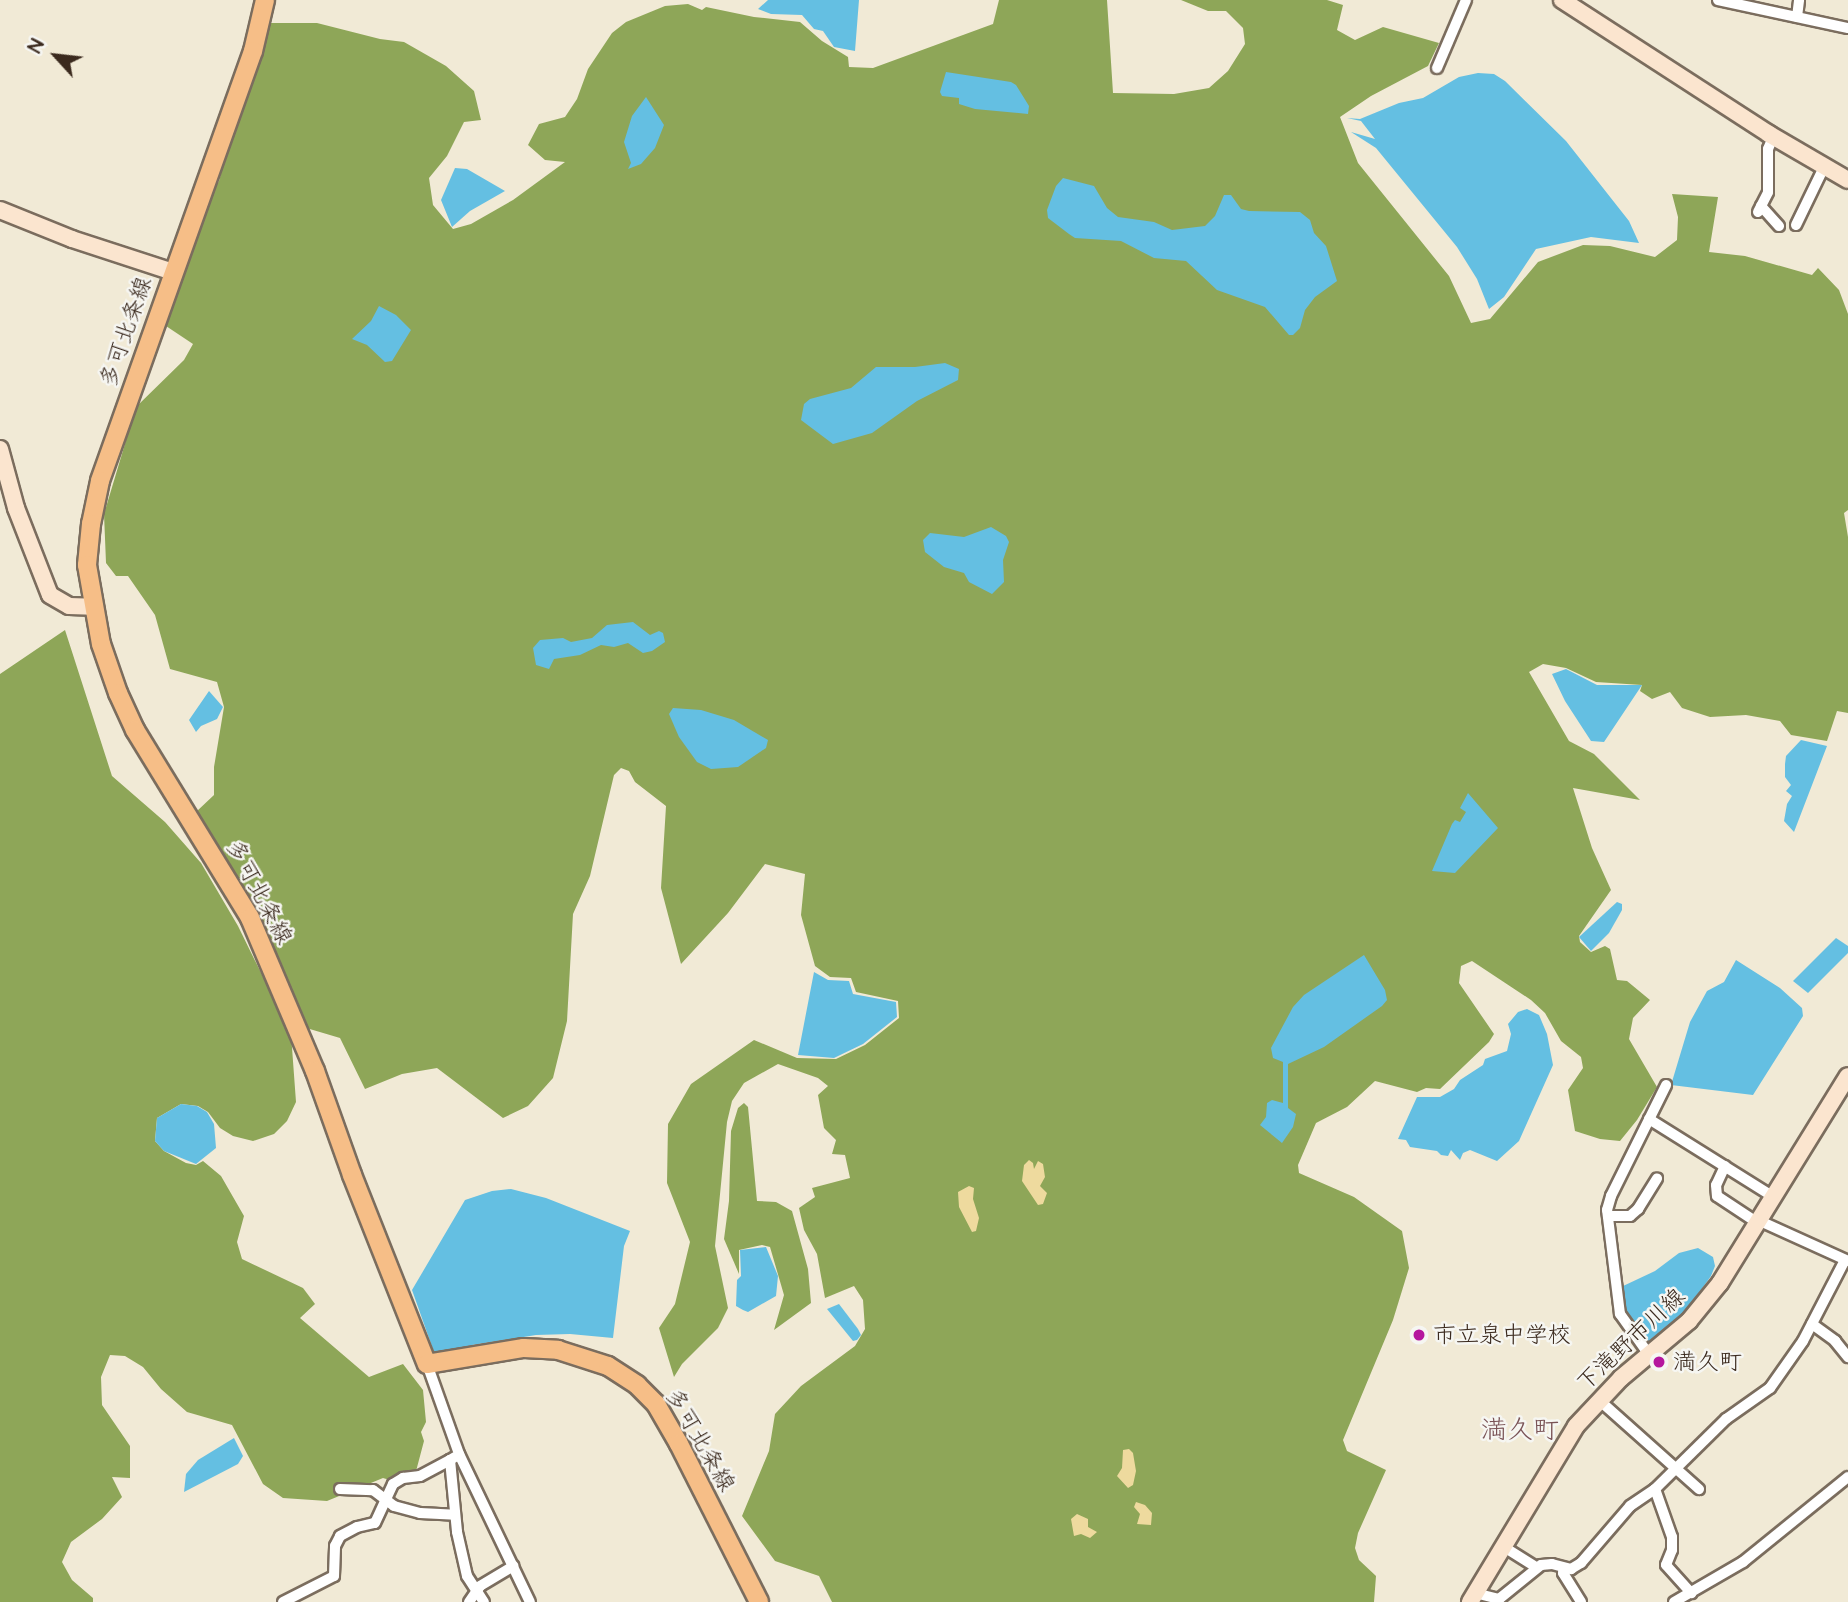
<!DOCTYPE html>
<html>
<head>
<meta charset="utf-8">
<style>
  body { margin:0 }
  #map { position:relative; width:1848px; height:1602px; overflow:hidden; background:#f1ead6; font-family:"Architects Daughter","Klee One",sans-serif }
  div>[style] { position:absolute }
  .forest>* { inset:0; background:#8ea658 }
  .sand>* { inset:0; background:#eeda9e }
  .water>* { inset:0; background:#64bfe2 }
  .roads { filter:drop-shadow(2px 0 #7b6d5e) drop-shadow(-2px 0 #7b6d5e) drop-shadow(0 2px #7b6d5e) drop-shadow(0 -2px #7b6d5e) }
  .street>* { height:10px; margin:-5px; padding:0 5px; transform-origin:5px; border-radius:5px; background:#fff }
  .secondary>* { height:16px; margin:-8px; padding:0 8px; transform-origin:8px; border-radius:8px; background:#fbe5cf }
  .primary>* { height:18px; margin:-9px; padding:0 9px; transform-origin:9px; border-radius:9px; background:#f6be87 }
  .dots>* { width:19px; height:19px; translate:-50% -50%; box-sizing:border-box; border:4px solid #f6f6f2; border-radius:50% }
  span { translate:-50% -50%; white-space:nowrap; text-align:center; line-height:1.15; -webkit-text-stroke:5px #f6f6f2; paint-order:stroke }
  .street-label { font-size:23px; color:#3b2a1e }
  .poi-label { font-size:23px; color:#3b2a1e }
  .left { translate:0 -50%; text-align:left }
  .quarter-label { font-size:26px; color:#7a5356 }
  .north { position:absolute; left:21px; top:21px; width:70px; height:70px; -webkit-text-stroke:5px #f6f6f2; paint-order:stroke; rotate:297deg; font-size:19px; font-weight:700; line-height:28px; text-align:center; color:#3b2a1e }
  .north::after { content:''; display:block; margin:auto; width:24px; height:32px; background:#3b2a1e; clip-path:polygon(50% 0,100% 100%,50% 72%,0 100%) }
</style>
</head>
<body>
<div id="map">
  <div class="forest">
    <div style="clip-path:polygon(999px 0,1107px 0,1113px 93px,1174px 94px,1209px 88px,1228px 71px,1245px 44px,1243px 28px,1226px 11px,1208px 11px,1181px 0,1327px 0,1343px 5px,1337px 30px,1355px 40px,1383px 27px,1439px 43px,1428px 66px,1371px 96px,1340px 117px,1358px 163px,1449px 276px,1471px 323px,1490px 319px,1538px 262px,1583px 245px,1610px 246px,1655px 257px,1677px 240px,1678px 217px,1672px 194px,1718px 197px,1709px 252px,1745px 256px,1812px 275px,1818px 268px,1839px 290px,1848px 314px,1848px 510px,1844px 513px,1848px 537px,1848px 713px,1837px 711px,1827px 741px,1791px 735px,1780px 721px,1746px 715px,1710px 717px,1682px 708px,1670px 692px,1652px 699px,1640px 691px,1642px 685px,1596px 682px,1566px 668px,1543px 664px,1529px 672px,1569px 741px,1594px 754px,1640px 800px,1573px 788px,1592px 848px,1611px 890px,1579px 936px,1580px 942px,1591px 952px,1605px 946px,1610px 949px,1617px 980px,1627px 981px,1650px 1000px,1633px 1018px,1629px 1039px,1657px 1087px,1637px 1120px,1620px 1141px,1600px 1139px,1575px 1131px,1568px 1090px,1583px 1068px,1581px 1057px,1561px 1041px,1545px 1013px,1531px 1000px,1472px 961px,1461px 966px,1459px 983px,1494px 1034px,1489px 1042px,1440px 1089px,1426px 1088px,1417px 1092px,1375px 1081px,1347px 1107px,1316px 1123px,1298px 1165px,1299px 1173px,1354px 1197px,1402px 1231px,1409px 1268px,1393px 1320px,1343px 1440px,1347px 1451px,1386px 1470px,1358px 1533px,1355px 1548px,1359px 1560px,1376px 1576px,1374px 1602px,832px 1602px,819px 1576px,775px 1561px,742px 1516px,769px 1451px,775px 1414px,801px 1386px,855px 1346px,865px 1329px,863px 1300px,854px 1286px,825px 1298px,817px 1254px,804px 1230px,799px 1208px,815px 1197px,812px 1188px,850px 1178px,845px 1155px,832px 1154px,836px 1140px,824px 1128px,818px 1095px,828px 1086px,818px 1078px,778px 1064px,744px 1083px,732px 1101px,727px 1122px,715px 1246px,728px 1308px,718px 1328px,682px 1364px,674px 1377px,659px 1328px,675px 1304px,690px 1242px,667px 1183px,668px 1124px,691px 1084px,754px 1040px,797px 1058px,836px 1059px,865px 1045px,899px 1018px,898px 1001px,856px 992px,851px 978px,830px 977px,815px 966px,801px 915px,805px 874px,765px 864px,728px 913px,681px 964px,661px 888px,666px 806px,635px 782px,629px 771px,621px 768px,614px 775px,590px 876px,573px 914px,567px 1021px,553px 1078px,528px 1106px,503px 1118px,437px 1068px,402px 1074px,365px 1089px,340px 1038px,303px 1027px,228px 867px,196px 812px,214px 795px,214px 767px,224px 707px,217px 682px,170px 669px,155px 615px,128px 576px,116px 576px,106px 563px,104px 514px,136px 407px,184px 360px,193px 344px,163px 324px,207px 202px,219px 181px,244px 84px,258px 64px,267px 23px,317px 23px,380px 39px,404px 42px,446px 66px,474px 91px,481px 120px,464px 122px,447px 156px,429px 178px,433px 205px,453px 229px,471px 224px,513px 200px,565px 162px,545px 160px,528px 145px,539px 124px,565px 117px,577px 99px,588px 69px,612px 33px,626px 22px,665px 6px,688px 4px,702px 10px,706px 7px,754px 17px,800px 22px,822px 41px,848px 57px,849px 67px,873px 68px,993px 24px)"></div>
    <div style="clip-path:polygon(65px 630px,112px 776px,165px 822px,201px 863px,238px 926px,291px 1034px,296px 1102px,287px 1121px,274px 1134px,253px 1141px,233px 1136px,220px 1128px,208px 1112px,198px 1106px,181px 1104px,157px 1118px,155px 1141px,164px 1151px,186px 1163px,196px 1165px,203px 1161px,221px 1176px,244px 1216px,237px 1242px,242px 1259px,303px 1288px,315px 1304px,300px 1318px,369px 1377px,403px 1364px,423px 1390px,426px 1422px,421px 1432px,424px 1441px,415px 1475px,399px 1483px,383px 1478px,327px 1501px,283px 1498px,263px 1484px,232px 1425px,187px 1412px,161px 1389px,143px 1367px,125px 1356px,110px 1355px,101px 1377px,102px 1405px,130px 1446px,130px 1478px,112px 1477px,122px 1497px,102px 1519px,71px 1542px,62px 1562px,72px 1580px,93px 1598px,93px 1602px,0 1602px,0 674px)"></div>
    <div style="clip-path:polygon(744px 1103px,748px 1107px,757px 1201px,776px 1202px,792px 1211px,808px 1269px,811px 1303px,774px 1330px,784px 1295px,770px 1247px,762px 1245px,739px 1250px,739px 1274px,724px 1239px,729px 1201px,731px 1131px,738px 1108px)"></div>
  </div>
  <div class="sand">
    <div style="clip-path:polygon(1029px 1160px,1033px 1163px,1034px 1169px,1038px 1161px,1043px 1164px,1045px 1177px,1040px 1186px,1047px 1193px,1043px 1204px,1038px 1205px,1022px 1181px,1024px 1165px)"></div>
    <div style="clip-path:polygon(969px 1186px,974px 1188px,973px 1199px,979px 1218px,976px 1231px,972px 1232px,959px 1207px,958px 1192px)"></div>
    <div style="clip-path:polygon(1129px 1449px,1133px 1453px,1136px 1471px,1133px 1485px,1128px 1488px,1117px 1476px,1122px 1468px,1123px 1450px)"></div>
    <div style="clip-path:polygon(1136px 1502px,1145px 1505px,1152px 1513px,1151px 1525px,1137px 1524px,1140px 1514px,1134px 1507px)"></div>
    <div style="clip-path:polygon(1077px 1514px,1088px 1519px,1088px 1527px,1097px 1532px,1090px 1538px,1081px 1534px,1074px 1536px,1071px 1519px)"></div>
  </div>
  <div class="water">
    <div style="clip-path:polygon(768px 0,859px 0,855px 51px,834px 47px,823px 31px,814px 29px,802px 15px,771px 14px,758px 9px)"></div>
    <div style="clip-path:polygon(946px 72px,1011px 82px,1016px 85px,1029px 106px,1028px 114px,975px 109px,959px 104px,959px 98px,942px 96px,940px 92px)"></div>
    <div style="clip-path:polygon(1478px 73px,1494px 74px,1505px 81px,1566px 141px,1629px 221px,1639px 243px,1591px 237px,1536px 249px,1504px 297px,1489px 309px,1477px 279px,1457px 247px,1376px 148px,1351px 132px,1375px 139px,1361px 121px,1347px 118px,1360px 119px,1399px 103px,1423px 98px,1459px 77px)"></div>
    <div style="clip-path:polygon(646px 97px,664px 125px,655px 148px,641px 164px,628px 169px,631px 163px,624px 142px,632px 116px)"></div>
    <div style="clip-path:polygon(455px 168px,467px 169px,505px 191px,470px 211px,452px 227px,441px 200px)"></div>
    <div style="clip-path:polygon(1063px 178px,1094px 186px,1107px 208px,1118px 217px,1154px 222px,1172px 230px,1205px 226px,1215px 216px,1224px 195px,1231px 195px,1241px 209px,1249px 211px,1300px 212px,1310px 220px,1314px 233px,1326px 246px,1337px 281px,1315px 297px,1305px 310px,1300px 328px,1293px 335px,1289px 335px,1265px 307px,1217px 290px,1186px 261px,1154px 258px,1121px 241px,1075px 238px,1069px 234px,1048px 218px,1047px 210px,1056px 186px)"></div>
    <div style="clip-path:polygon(379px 306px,396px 315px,411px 330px,392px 361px,385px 362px,367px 345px,352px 339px,371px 321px)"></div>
    <div style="clip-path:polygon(945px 363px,959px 369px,958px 380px,917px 401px,872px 433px,833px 444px,801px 420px,804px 404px,810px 399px,851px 388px,876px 367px,915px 367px)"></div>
    <div style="clip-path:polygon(991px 527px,1006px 536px,1009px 542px,1003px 560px,1004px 582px,992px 594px,969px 582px,964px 573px,944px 567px,925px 552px,923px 540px,930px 533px,964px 537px)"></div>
    <div style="clip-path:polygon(633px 622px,650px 635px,659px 631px,663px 633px,665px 642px,652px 651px,643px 653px,628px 643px,614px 647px,601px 645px,580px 655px,554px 659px,549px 669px,536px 665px,533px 648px,540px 640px,563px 638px,571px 642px,592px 638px,607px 625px)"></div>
    <div style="clip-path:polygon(1566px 669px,1597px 685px,1642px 685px,1604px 742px,1591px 741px,1565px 701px,1552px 674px)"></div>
    <div style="clip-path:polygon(209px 691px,223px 707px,217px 719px,201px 726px,196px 732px,189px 720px)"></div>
    <div style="clip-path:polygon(673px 708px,701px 710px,734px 720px,768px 740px,766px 748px,738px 767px,711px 769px,697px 762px,679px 737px,669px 714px)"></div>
    <div style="clip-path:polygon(1801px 740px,1827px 746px,1794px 832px,1784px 821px,1787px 804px,1792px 796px,1786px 791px,1791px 785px,1785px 777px,1785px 764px,1786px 756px)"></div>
    <div style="clip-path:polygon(1468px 793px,1498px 828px,1455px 873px,1432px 871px,1452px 824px,1455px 820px,1460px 822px,1466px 812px,1460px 808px)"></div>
    <div style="clip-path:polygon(1617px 902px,1622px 904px,1622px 910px,1609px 933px,1591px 951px,1579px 937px)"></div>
    <div style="clip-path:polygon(1836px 938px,1848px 946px,1848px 953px,1808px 993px,1793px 981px)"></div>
    <div style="clip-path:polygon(1364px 955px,1385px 990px,1387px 1000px,1382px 1006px,1324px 1047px,1288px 1064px,1288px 1108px,1296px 1114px,1293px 1127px,1282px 1143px,1260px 1125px,1266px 1117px,1267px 1103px,1272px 1100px,1283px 1103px,1283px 1062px,1273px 1058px,1271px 1048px,1293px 1007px,1304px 995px)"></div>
    <div style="clip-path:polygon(1736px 960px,1780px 988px,1802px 1008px,1803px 1016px,1753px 1095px,1671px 1085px,1690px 1022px,1707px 991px,1724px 982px)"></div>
    <div style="clip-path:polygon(814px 972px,828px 980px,849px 981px,853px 994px,896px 1002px,897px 1017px,863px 1044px,834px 1058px,798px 1055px)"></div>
    <div style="clip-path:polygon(1527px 1009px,1539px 1015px,1547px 1034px,1553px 1065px,1519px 1141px,1497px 1161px,1470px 1150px,1463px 1153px,1460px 1160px,1451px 1150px,1448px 1156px,1441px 1155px,1437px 1151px,1410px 1147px,1406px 1140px,1398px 1139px,1417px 1097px,1440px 1097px,1454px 1089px,1460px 1080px,1483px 1065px,1485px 1059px,1507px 1051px,1511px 1034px,1508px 1024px,1518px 1012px)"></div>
    <div style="clip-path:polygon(181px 1104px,197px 1106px,207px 1112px,214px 1124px,216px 1148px,196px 1164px,164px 1151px,155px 1141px,157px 1118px)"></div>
    <div style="clip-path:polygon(511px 1189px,546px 1198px,630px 1231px,624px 1246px,613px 1338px,570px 1334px,536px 1335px,472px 1345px,435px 1355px,412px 1290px,465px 1200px,492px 1191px)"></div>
    <div style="clip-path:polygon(766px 1247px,778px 1276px,776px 1296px,748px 1312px,743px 1310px,736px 1306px,737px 1280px,741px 1276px,740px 1250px)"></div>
    <div style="clip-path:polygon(1698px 1248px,1713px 1257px,1715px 1266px,1711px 1276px,1686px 1311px,1650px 1346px,1624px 1312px,1621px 1287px,1655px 1271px,1679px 1253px)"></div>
    <div style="clip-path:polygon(839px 1304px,858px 1329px,861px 1335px,857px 1340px,853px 1341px,827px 1309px)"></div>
    <div style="clip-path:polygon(234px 1438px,243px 1456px,238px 1464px,184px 1492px,186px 1474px,198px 1460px)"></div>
  </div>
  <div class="roads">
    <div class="street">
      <div style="left:1718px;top:0;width:133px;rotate:12.2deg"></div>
      <div style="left:1797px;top:17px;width:17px;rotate:-83deg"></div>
      <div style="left:1437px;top:68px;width:74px;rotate:-66.9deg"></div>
      <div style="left:1761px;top:206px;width:27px;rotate:48deg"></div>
      <div style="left:1758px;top:212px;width:22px;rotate:-63deg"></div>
      <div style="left:1768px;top:192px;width:43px;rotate:-90deg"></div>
      <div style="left:1768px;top:149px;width:13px;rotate:-67deg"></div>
      <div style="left:1796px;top:225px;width:64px;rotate:-64.2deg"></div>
      <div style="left:1649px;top:1119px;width:147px;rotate:32deg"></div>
      <div style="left:1725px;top:1166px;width:21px;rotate:115deg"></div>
      <div style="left:1716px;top:1185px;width:11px;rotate:85deg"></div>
      <div style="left:1717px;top:1196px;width:49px;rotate:33.4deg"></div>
      <div style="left:1608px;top:1216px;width:22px"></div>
      <div style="left:1630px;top:1216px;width:11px;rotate:-41deg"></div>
      <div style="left:1638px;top:1209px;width:36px;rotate:-58deg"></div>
      <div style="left:1760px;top:1221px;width:97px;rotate:24.4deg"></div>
      <div style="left:1812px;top:1324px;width:29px;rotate:36deg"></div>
      <div style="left:1835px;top:1341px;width:21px;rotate:51deg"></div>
      <div style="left:1650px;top:1356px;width:52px;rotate:-125.5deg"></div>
      <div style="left:1620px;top:1314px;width:105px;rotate:-97.1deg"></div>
      <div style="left:1607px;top:1210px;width:15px;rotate:-74deg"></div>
      <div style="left:1611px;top:1196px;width:124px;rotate:-63.6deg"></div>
      <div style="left:427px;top:1364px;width:96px;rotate:70.4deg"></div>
      <div style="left:459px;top:1454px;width:164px;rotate:64.4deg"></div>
      <div style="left:1599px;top:1400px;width:134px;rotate:41.7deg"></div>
      <div style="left:455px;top:1457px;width:6px;rotate:149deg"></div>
      <div style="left:450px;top:1460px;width:72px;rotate:84.4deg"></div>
      <div style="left:457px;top:1532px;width:45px;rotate:77.2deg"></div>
      <div style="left:467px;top:1576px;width:31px;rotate:57deg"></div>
      <div style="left:340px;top:1489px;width:33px;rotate:2deg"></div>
      <div style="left:373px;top:1490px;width:26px;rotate:37deg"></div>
      <div style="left:394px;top:1506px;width:27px;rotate:15deg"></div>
      <div style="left:420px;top:1513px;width:35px;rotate:3deg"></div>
      <div style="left:1655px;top:1489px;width:51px;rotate:70.5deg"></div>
      <div style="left:1672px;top:1537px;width:13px;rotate:90deg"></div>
      <div style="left:1672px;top:1550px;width:16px;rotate:112deg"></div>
      <div style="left:1666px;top:1565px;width:38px;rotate:48deg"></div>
      <div style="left:1504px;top:1547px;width:39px;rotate:32deg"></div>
      <div style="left:1564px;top:1569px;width:4px;rotate:104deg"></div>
      <div style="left:1563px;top:1573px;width:34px;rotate:58deg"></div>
      <div style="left:1475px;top:1593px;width:25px;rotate:14deg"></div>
      <div style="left:1499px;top:1599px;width:54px;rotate:-39deg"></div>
      <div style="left:1541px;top:1565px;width:11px;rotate:-5deg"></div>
      <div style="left:1552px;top:1564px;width:20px;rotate:15deg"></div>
      <div style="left:1571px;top:1569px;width:12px;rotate:-31deg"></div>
      <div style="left:1581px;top:1563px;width:75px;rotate:-49.3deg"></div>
      <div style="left:1630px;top:1506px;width:30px;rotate:-34deg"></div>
      <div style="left:1655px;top:1489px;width:100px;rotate:-44.6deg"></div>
      <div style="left:1726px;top:1419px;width:54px;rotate:-35.2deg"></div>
      <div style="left:1770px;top:1388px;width:57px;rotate:-54.9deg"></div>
      <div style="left:1803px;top:1341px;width:91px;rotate:-62.6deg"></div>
      <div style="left:283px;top:1602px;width:57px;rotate:-27deg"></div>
      <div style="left:334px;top:1576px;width:30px;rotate:-88deg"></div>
      <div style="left:335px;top:1546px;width:11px;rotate:-63deg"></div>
      <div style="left:340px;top:1536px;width:19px;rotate:-28deg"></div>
      <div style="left:357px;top:1527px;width:18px;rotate:-13deg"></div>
      <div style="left:375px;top:1523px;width:43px;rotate:-65.2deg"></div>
      <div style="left:393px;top:1484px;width:12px;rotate:-31deg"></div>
      <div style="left:403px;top:1478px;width:17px;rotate:-7deg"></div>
      <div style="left:420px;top:1476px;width:34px;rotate:-28deg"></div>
      <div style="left:469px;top:1602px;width:19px;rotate:-55deg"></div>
      <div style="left:480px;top:1586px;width:39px;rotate:-31deg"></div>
      <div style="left:1674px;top:1602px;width:80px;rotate:-30.1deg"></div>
      <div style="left:1743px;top:1562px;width:135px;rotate:-39deg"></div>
    </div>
    <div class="secondary">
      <div style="left:1562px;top:0;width:247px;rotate:32.9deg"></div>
      <div style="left:1769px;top:134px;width:91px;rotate:30.2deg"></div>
      <div style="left:0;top:210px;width:78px;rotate:21.9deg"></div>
      <div style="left:72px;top:239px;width:106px;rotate:18.1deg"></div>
      <div style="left:0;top:449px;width:61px;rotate:74.8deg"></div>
      <div style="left:16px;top:508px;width:93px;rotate:68.7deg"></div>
      <div style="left:50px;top:595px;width:22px;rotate:30deg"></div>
      <div style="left:69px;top:606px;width:24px;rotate:2deg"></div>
      <div style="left:1470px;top:1602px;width:205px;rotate:-58.9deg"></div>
      <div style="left:1576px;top:1426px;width:66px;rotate:-46.8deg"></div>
      <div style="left:1621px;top:1378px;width:89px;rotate:-40deg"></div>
      <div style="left:1689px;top:1321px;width:49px;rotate:-50.8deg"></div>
      <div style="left:1720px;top:1283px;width:243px;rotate:-58.3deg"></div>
    </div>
    <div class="primary">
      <div style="left:265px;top:0;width:52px;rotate:103.2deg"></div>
      <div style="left:253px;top:51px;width:456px;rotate:109.6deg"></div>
      <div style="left:100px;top:481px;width:44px;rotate:101.8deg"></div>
      <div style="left:91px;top:524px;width:41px;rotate:95.6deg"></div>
      <div style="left:87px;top:565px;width:80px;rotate:80deg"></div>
      <div style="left:101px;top:644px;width:52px;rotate:70.9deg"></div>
      <div style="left:118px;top:693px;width:41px;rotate:65.3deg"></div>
      <div style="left:135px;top:730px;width:220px;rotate:58.5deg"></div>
      <div style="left:250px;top:918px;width:166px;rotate:67deg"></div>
      <div style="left:315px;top:1071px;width:110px;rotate:70.4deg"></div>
      <div style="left:352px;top:1175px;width:203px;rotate:68.4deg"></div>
      <div style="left:427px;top:1364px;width:98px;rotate:-9.4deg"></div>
      <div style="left:524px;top:1348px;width:34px;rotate:3deg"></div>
      <div style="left:558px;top:1350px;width:52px;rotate:17.7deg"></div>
      <div style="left:608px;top:1366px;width:35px;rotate:33deg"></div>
      <div style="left:637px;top:1385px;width:27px;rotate:45deg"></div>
      <div style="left:656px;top:1404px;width:46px;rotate:60.1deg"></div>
      <div style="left:679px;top:1444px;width:177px;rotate:63.1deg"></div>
    </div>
  </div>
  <div class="dots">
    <div style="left:1419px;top:1335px;background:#b5179e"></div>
    <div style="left:1659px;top:1362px;background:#b5179e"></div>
  </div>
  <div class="street-label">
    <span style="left:126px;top:332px;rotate:-71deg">多可北条線</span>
    <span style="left:259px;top:892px;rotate:62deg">多可北条線</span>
    <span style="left:1631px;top:1340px;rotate:-43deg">下滝野市川線</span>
    <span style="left:700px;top:1440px;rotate:60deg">多可北条線</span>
  </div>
  <div class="poi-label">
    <span class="left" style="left:1433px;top:1335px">市立泉中学校</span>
    <span class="left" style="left:1673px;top:1362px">満久町</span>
  </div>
  <div class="quarter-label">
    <span style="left:1520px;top:1431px">満久町</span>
  </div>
  <div class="north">N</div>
</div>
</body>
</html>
